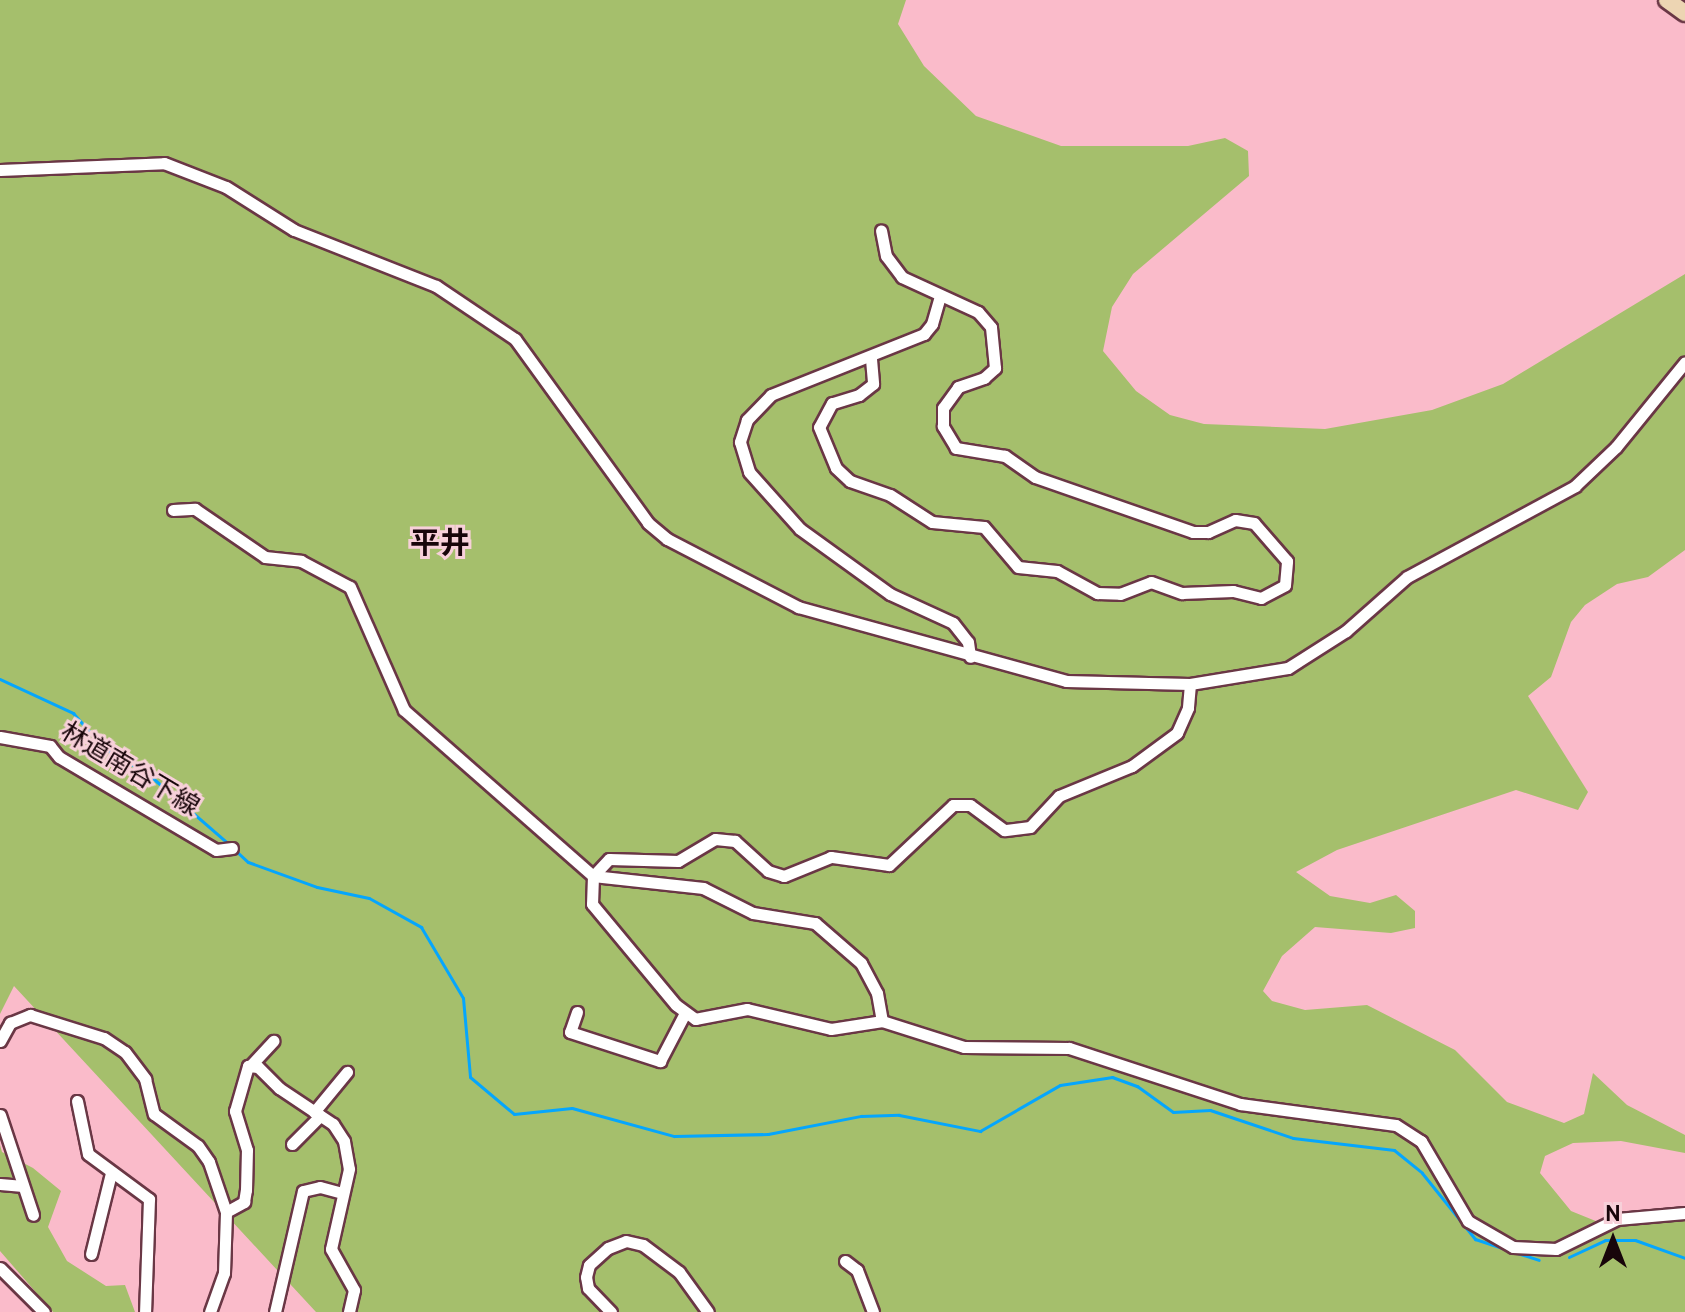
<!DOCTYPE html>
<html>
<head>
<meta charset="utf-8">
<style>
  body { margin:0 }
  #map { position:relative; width:1685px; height:1312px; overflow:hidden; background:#fabbca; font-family:Overpass,"Noto Sans JP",sans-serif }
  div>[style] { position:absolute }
  .green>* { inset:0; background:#a5bf6c }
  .stream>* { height:3px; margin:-1.5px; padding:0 1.5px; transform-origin:1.5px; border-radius:1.5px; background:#05a6fd }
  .roads { filter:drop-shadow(2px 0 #6a3745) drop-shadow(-2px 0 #6a3745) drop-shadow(0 2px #6a3745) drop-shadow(0 -2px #6a3745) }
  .street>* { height:11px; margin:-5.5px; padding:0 5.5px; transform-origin:5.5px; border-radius:5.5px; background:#fff }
  .secondary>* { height:16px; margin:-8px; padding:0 8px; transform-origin:8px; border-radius:8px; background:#edd5b3 }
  span { translate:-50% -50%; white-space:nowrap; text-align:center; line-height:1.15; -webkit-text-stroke:6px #f7d0d9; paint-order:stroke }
  .street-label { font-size:26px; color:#18050a }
  .quarter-label { font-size:30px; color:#18050a; font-weight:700 }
  .north { position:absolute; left:1573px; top:1200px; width:80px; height:80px; -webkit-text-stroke:6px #f7d0d9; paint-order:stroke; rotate:0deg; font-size:22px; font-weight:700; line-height:32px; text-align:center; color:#18050a }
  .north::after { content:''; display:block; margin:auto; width:28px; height:36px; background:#18050a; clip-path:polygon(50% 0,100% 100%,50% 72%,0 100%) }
</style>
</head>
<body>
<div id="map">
  <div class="green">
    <div style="clip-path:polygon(0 0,906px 0,898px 24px,924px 66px,976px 116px,1061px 146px,1188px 146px,1225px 138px,1248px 151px,1249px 176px,1133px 274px,1112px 307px,1103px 351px,1136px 391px,1170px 415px,1204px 424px,1325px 429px,1432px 410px,1503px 384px,1685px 274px,1685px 550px,1648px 577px,1617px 584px,1585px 605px,1571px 622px,1551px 677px,1528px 696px,1588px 792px,1578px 810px,1516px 790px,1337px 850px,1296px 872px,1330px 896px,1370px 903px,1396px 895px,1415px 911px,1415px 928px,1391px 933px,1315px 927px,1282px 956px,1263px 991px,1272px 1001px,1305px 1010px,1367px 1005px,1455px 1050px,1507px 1102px,1564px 1123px,1584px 1114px,1593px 1073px,1627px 1105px,1685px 1135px,1685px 1153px,1621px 1141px,1573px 1143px,1545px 1156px,1540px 1173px,1571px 1211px,1608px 1226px,1670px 1214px,1685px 1217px,1685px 1312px,316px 1312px,14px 986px,0 1014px)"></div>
    <div style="clip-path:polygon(0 1145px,2px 1152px,33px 1168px,61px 1191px,48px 1227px,67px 1261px,106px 1286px,125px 1285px,135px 1312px,53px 1312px,0 1251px)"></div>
  </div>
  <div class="stream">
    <div style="left:0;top:679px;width:81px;rotate:25deg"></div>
    <div style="left:73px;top:713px;width:48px;rotate:48.4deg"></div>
    <div style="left:105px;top:749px;width:50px;rotate:30.2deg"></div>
    <div style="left:148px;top:774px;width:110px;rotate:40.9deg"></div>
    <div style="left:236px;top:851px;width:16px;rotate:43deg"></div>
    <div style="left:248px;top:862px;width:73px;rotate:19.9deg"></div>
    <div style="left:317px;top:887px;width:53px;rotate:11.9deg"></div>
    <div style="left:369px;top:898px;width:60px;rotate:29.1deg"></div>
    <div style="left:421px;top:927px;width:82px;rotate:59.4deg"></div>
    <div style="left:463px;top:998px;width:79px;rotate:84.9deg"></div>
    <div style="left:470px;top:1077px;width:57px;rotate:40.1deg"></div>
    <div style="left:514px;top:1114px;width:58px;rotate:-5.9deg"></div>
    <div style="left:572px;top:1108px;width:106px;rotate:15.4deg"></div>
    <div style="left:674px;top:1136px;width:94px;rotate:-1.2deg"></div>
    <div style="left:768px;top:1134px;width:95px;rotate:-11deg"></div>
    <div style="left:861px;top:1116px;width:38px;rotate:-2deg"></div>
    <div style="left:899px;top:1115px;width:83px;rotate:11.2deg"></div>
    <div style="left:980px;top:1131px;width:92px;rotate:-29.9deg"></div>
    <div style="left:1060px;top:1085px;width:53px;rotate:-8.7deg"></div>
    <div style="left:1112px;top:1077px;width:27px;rotate:20deg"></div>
    <div style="left:1137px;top:1086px;width:44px;rotate:35.8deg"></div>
    <div style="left:1173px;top:1112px;width:37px;rotate:-3deg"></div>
    <div style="left:1210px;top:1110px;width:88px;rotate:18.6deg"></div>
    <div style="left:1293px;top:1138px;width:102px;rotate:6.8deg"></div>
    <div style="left:1394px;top:1150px;width:36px;rotate:39deg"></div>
    <div style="left:1422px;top:1173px;width:85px;rotate:51.2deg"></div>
    <div style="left:1475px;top:1239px;width:67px;rotate:18.2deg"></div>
    <div style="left:1569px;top:1257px;width:40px;rotate:-25deg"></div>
    <div style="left:1605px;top:1240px;width:30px"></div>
    <div style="left:1635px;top:1240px;width:53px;rotate:19.8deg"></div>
  </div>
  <div class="roads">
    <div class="street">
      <div style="left:0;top:170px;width:164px;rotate:-2.4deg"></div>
      <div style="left:164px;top:163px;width:66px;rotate:21.2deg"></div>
      <div style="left:226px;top:187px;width:80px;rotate:32.3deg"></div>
      <div style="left:294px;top:230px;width:153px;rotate:21.5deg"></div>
      <div style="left:436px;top:286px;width:95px;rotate:33.9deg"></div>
      <div style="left:515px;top:339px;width:227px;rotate:54.1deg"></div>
      <div style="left:648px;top:523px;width:25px;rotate:40deg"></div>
      <div style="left:667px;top:539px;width:148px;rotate:27.4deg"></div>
      <div style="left:798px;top:607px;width:278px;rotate:15.4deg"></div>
      <div style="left:1066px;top:681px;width:124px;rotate:1.4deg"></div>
      <div style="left:1190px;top:684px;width:99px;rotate:-9.3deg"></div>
      <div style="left:1288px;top:668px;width:69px;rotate:-32.5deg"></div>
      <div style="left:1346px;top:631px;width:81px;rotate:-41.5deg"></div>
      <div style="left:1407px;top:577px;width:191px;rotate:-28.4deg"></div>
      <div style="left:1575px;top:486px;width:57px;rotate:-43.6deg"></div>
      <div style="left:1616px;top:447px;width:109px;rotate:-50.9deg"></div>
      <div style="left:940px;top:296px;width:29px;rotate:106deg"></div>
      <div style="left:932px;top:324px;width:13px;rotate:129deg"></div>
      <div style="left:924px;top:334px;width:165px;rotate:158.3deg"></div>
      <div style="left:771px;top:395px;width:35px;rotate:134deg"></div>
      <div style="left:747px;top:420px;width:23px;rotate:108deg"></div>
      <div style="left:740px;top:442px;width:31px;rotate:73deg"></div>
      <div style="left:749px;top:472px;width:76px;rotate:48.2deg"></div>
      <div style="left:800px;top:529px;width:111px;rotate:35.8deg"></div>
      <div style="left:890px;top:594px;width:69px;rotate:24.7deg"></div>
      <div style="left:953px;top:623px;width:24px;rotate:52deg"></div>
      <div style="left:968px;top:642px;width:15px;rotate:82deg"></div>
      <div style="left:871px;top:359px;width:25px;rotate:85deg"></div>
      <div style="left:873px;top:384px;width:18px;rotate:142deg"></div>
      <div style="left:859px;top:395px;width:28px;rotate:163deg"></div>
      <div style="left:832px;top:403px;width:27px;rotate:118deg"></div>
      <div style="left:819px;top:427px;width:44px;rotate:67.5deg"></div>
      <div style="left:836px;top:468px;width:19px;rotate:43deg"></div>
      <div style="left:850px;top:481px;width:42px;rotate:19.3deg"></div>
      <div style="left:890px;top:495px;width:50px;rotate:32.7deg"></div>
      <div style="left:932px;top:522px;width:52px;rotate:5.5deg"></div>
      <div style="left:984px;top:527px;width:52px;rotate:49.6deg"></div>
      <div style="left:1018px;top:567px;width:39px;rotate:6deg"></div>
      <div style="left:1057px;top:571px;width:46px;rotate:28.8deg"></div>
      <div style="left:1097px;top:593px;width:23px;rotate:2deg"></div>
      <div style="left:1120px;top:594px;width:33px;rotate:-21deg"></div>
      <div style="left:1151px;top:582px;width:33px;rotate:20deg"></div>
      <div style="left:1182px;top:593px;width:51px;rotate:-2.2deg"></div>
      <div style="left:1233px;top:591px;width:29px;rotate:14deg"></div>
      <div style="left:1261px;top:598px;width:27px;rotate:-28deg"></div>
      <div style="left:1285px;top:585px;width:24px;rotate:-85deg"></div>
      <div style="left:1287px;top:561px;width:50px;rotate:-131deg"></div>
      <div style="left:1254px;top:523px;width:19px;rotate:-171deg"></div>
      <div style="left:1235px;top:520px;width:30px;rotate:156deg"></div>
      <div style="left:1208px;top:532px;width:15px;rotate:180deg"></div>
      <div style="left:1193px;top:532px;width:167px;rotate:-160.8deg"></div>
      <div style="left:1035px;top:477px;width:37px;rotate:-145deg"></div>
      <div style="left:1005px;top:456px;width:50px;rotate:-170.7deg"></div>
      <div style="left:956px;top:448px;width:26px;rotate:-121deg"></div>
      <div style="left:943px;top:426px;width:18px;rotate:-90deg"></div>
      <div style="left:943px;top:408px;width:26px;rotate:-54deg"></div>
      <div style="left:958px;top:387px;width:28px;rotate:-19deg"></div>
      <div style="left:984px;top:378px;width:15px;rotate:-42deg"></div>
      <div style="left:995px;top:368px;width:41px;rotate:-95.6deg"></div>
      <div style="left:991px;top:327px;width:20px;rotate:-131deg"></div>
      <div style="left:978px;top:312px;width:84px;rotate:-155.3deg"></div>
      <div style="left:902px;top:277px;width:26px;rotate:-127deg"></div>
      <div style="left:886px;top:256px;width:26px;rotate:-101deg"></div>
      <div style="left:173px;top:510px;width:22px;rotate:-3deg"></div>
      <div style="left:195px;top:509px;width:85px;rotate:34.4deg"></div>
      <div style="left:265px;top:557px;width:36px;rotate:6deg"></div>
      <div style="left:301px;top:561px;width:55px;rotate:28deg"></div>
      <div style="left:350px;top:587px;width:134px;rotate:66.3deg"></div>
      <div style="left:404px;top:710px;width:252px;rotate:41.3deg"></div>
      <div style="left:593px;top:876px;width:111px;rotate:6.2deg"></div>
      <div style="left:703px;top:888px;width:56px;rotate:26.6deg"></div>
      <div style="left:753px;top:913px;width:63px;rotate:9.2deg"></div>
      <div style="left:815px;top:923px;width:61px;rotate:41deg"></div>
      <div style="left:861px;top:963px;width:34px;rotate:62deg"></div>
      <div style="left:877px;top:993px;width:28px;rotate:80deg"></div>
      <div style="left:1190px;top:684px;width:24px;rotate:95deg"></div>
      <div style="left:1188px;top:708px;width:27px;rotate:114deg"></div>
      <div style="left:1177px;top:733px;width:56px;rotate:143.7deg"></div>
      <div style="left:1132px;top:766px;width:79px;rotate:157.7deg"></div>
      <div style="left:1059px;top:796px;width:42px;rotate:133.1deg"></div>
      <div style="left:1030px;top:827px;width:26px;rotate:173deg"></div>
      <div style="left:1004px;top:830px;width:42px;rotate:-143.7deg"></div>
      <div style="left:970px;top:805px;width:17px;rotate:180deg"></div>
      <div style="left:953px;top:805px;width:88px;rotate:136.8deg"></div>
      <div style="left:889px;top:865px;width:59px;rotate:-172.1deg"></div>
      <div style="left:831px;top:857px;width:51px;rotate:158deg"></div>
      <div style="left:784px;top:876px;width:17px;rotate:-163deg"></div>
      <div style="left:768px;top:871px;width:45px;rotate:-137.7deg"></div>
      <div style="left:735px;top:841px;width:20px;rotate:-174deg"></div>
      <div style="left:715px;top:839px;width:43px;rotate:149.3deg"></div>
      <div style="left:678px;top:861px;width:69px;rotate:-178.3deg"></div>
      <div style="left:609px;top:859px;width:23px;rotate:133deg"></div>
      <div style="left:593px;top:876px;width:28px;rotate:92deg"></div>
      <div style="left:592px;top:904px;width:131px;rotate:50.3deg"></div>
      <div style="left:676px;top:1005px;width:24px;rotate:36deg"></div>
      <div style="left:695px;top:1019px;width:53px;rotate:-10.9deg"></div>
      <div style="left:747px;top:1009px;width:86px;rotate:13.4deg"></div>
      <div style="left:831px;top:1029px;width:52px;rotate:-8.9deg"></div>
      <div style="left:882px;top:1021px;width:86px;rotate:17.6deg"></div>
      <div style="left:964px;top:1047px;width:105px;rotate:0.5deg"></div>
      <div style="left:1069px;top:1048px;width:180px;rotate:18.1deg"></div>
      <div style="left:1240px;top:1104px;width:157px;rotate:7.7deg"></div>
      <div style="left:1396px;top:1125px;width:30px;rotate:33deg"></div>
      <div style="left:1421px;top:1141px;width:93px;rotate:59.6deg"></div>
      <div style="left:1468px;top:1221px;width:52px;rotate:30deg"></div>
      <div style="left:1513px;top:1247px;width:43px;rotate:2.7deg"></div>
      <div style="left:1556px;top:1249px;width:68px;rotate:-26.2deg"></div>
      <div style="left:1617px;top:1219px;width:68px;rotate:-5deg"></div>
      <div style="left:0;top:737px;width:51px;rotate:10.2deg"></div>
      <div style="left:50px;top:746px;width:14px;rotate:51deg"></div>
      <div style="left:59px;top:757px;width:182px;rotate:30.6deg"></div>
      <div style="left:216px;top:850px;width:16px;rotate:-7deg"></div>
      <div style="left:577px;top:1012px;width:21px;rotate:109deg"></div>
      <div style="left:570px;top:1032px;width:95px;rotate:17.9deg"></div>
      <div style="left:660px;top:1061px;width:54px;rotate:-62.5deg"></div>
      <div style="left:0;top:1041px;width:21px;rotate:-61deg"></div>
      <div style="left:10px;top:1023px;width:22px;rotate:-22deg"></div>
      <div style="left:30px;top:1015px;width:77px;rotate:17.3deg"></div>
      <div style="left:104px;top:1038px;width:25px;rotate:34deg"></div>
      <div style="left:125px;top:1052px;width:34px;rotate:53deg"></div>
      <div style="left:145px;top:1079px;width:36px;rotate:76deg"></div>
      <div style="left:154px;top:1114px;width:54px;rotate:36deg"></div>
      <div style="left:198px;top:1146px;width:19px;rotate:55deg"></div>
      <div style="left:209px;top:1162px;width:53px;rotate:71.2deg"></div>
      <div style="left:226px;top:1212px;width:21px;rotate:-29deg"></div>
      <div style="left:244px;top:1202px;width:12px;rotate:-81deg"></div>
      <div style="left:246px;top:1190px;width:40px;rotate:-88.6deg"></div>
      <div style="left:247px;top:1150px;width:41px;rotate:-107.1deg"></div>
      <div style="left:235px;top:1111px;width:47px;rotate:-73.9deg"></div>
      <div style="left:248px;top:1066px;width:10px;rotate:6deg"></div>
      <div style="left:258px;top:1067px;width:30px;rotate:45deg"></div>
      <div style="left:279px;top:1088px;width:65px;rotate:33.7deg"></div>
      <div style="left:333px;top:1124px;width:20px;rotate:57deg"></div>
      <div style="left:344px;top:1141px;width:28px;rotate:80deg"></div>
      <div style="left:349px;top:1169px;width:82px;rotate:102.7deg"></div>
      <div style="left:331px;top:1249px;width:47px;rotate:60.7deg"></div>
      <div style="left:354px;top:1290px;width:23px;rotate:103deg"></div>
      <div style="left:251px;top:1065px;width:33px;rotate:-47deg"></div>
      <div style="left:77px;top:1101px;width:54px;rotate:78.3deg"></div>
      <div style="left:88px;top:1154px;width:76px;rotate:36.4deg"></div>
      <div style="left:149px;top:1199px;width:113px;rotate:92deg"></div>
      <div style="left:314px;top:1112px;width:52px;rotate:-50.5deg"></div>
      <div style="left:0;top:1115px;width:105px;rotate:71.7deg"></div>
      <div style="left:292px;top:1144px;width:40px;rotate:-45deg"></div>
      <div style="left:0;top:1184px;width:23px;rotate:5deg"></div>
      <div style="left:91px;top:1254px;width:83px;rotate:-76.1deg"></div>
      <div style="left:845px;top:1261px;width:15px;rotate:37deg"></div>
      <div style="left:857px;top:1270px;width:45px;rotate:69.1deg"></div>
      <div style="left:0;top:1268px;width:62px;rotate:45deg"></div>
      <div style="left:210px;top:1312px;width:41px;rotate:-70.3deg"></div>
      <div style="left:224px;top:1273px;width:61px;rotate:-88.1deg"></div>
      <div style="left:275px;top:1312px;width:124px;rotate:-77deg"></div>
      <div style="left:303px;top:1191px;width:17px;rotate:-13deg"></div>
      <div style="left:320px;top:1187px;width:23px;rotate:15deg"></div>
      <div style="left:611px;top:1312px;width:33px;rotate:-134deg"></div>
      <div style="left:588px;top:1288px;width:11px;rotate:-100deg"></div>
      <div style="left:586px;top:1277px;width:12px;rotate:-76deg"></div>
      <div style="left:589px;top:1265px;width:25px;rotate:-42deg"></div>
      <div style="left:608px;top:1248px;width:19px;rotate:-21deg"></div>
      <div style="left:626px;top:1241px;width:17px;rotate:13deg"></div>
      <div style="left:643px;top:1245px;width:45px;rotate:36.9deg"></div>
      <div style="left:679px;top:1272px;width:49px;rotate:54.1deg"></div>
    </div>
    <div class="secondary">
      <div style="left:1667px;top:0;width:22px;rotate:36deg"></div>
    </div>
  </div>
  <div class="street-label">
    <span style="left:129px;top:771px;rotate:31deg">林道南谷下線</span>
  </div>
  <div class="quarter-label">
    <span style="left:440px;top:546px">平井</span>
  </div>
  <div class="north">N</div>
</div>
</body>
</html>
